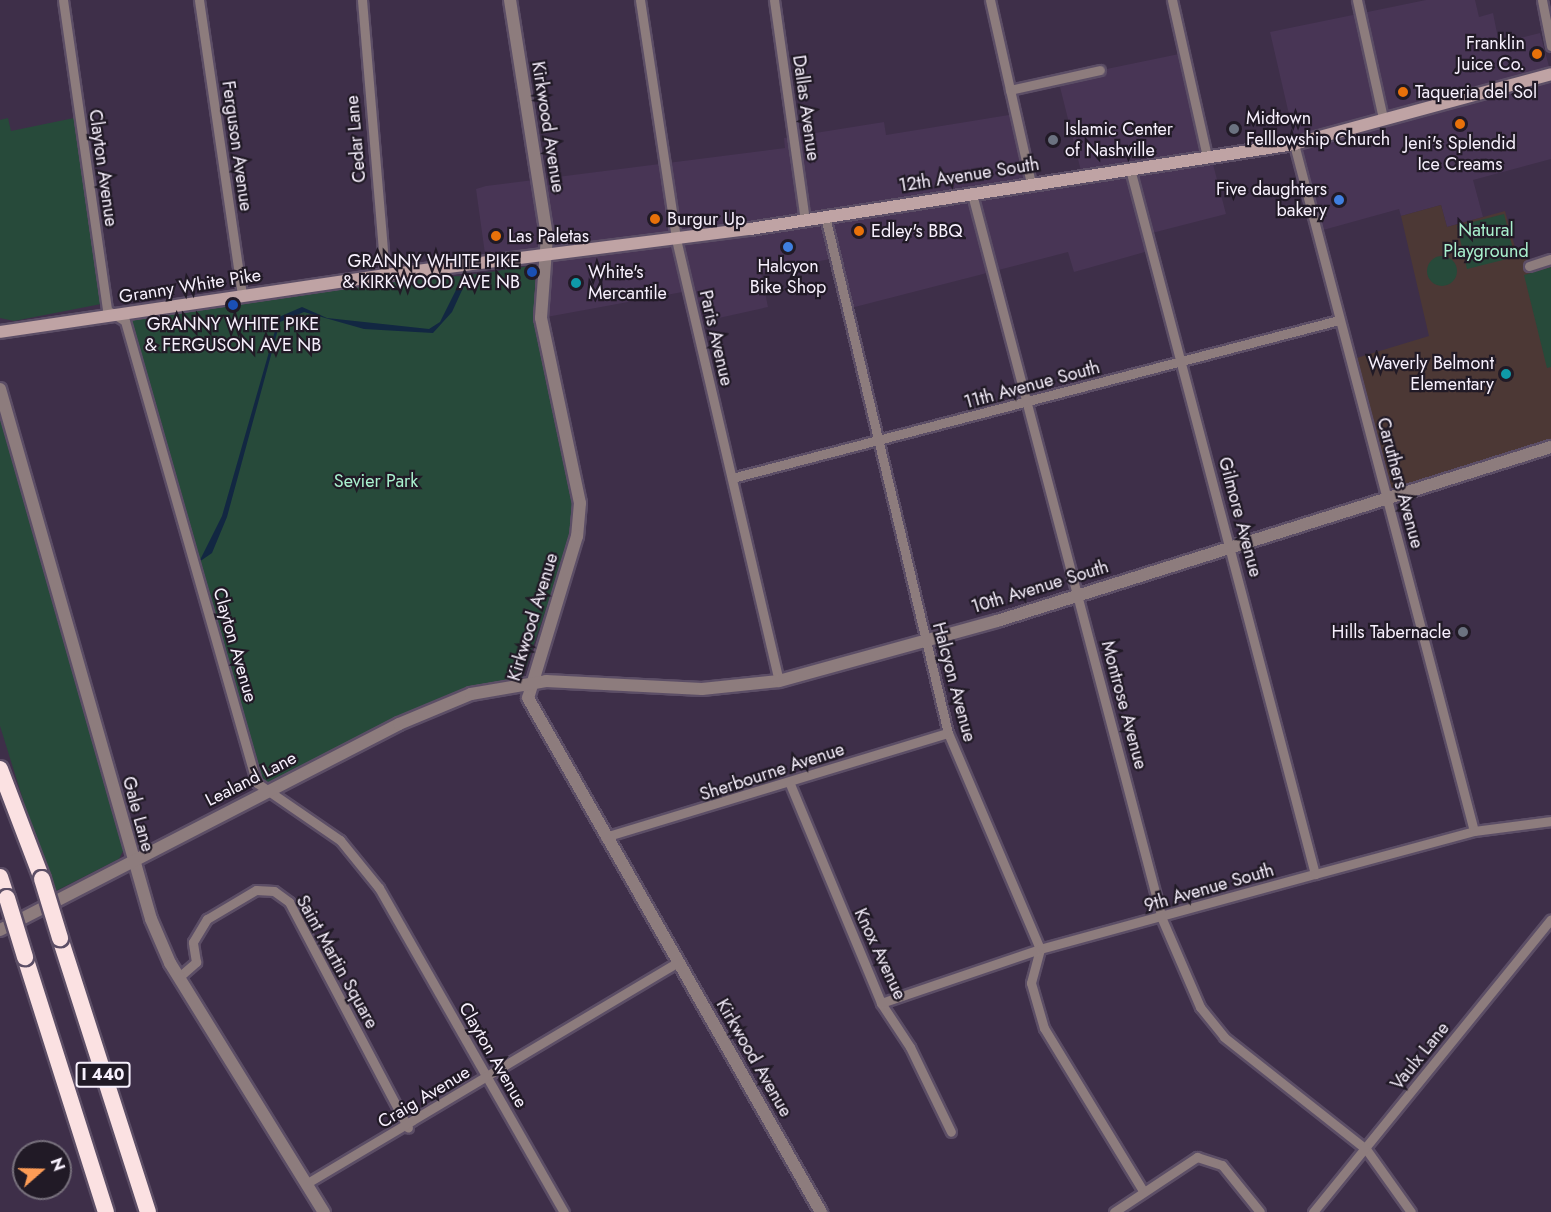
<!DOCTYPE html>
<html>
<head>
<meta charset="utf-8">
<style>
  body { margin:0 }
  #map { position:relative; width:1551px; height:1212px; overflow:hidden; background:#3e2f49; font-family:Jost,sans-serif }
  div>[style] { position:absolute }
  .built>* { inset:0; background:#483555 }
  .education>* { inset:0; background:#4c3835 }
  .green>* { inset:0; background:#274a3a }
  .round { border-radius:50% }
  .water>* { inset:0; background:#122742 }
  .roads { filter:drop-shadow(2px 0 #5c4e66) drop-shadow(-2px 0 #5c4e66) drop-shadow(0 2px #5c4e66) drop-shadow(0 -2px #5c4e66) }
  .minor>* { height:9px; margin:-4.5px; padding:0 4.5px; transform-origin:4.5px; border-radius:4.5px; background:#8d7c7d }
  .tertiary>* { height:12px; margin:-6px; padding:0 6px; transform-origin:6px; border-radius:6px; background:#8d7c7d }
  .secondary>* { height:12px; margin:-6px; padding:0 6px; transform-origin:6px; border-radius:6px; background:#bfa3a4 }
  .motorway>* { height:16px; margin:-8px; padding:0 8px; transform-origin:8px; border-radius:8px; background:#fbe1e2 }
  .bridges { filter:drop-shadow(2px 0 #5c4e66) drop-shadow(-2px 0 #5c4e66) drop-shadow(0 2px #5c4e66) drop-shadow(0 -2px #5c4e66) }
  .motorway-bridge>* { height:16px; margin:-8px; padding:0 8px; transform-origin:8px; border-radius:8px; background:#fbe1e2 }
  .dots>* { width:16px; height:16px; translate:-50% -50%; box-sizing:border-box; border:3px solid #211a26; border-radius:50% }
  span { translate:-50% -50%; white-space:nowrap; text-align:center; line-height:1.15; -webkit-text-stroke:4.5px #211a26; paint-order:stroke }
  .shield-label span { padding:2px 4px; background:#211a26; border:2px solid; border-radius:4px; -webkit-text-stroke-width:0 }
  .shield-label { font-size:16px; color:#f7f0fd; font-weight:700 }
  .poi-label { font-size:18px; color:#f7f0fd }
  .right { translate:-100% -50%; text-align:right }
  .left { translate:0 -50%; text-align:left }
  .street-label { font-size:18px; color:#f7f0fd }
  .park-label { font-size:18px; color:#a9f1ce }
  .north { position:absolute; left:12px; top:1140px; width:60px; height:60px; box-sizing:border-box; background:#211a26; border:2px solid #77707c; border-radius:50%; rotate:70deg; font-size:16px; font-weight:700; line-height:24px; text-align:center; color:#f7f0fd }
  .north::after { content:''; display:block; margin:auto; width:21px; height:27px; background:#fd9c56; clip-path:polygon(50% 0,100% 100%,50% 72%,0 100%) }
</style>
</head>
<body>
<div id="map">
  <div class="built">
    <div style="clip-path:polygon(1426px 0,1475px 0,1479px 17px,1493px 13px,1499px 43px,1540px 33px,1551px 74px,1551px 159px,1473px 180px,1483px 217px,1447px 227px,1441px 205px,1401px 216px,1399px 209px,1316px 232px,1270px 32px)"></div>
    <div style="clip-path:polygon(1184px 53px,1226px 214px,1148px 234px,1152px 250px,1074px 272px,1068px 252px,847px 309px,835px 258px,761px 273px,768px 307px,696px 323px,688px 291px,541px 318px,546px 257px,486px 261px,476px 189px,486px 186px,785px 148px,784px 138px,884px 122px,886px 135px,1015px 114px,1031px 183px,1082px 175px,1058px 79px)"></div>
  </div>
  <div class="education">
    <div style="clip-path:polygon(1441px 205px,1447px 227px,1505px 211px,1518px 258px,1526px 256px,1529px 265px,1551px 259px,1551px 447px,1387px 495px,1350px 360px,1429px 336px,1401px 216px)"></div>
  </div>
  <div class="green">
    <div style="clip-path:polygon(8px 118px,11px 131px,74px 118px,101px 304px,14px 321px,0 318px,0 120px)"></div>
    <div style="clip-path:polygon(1504px 214px,1515px 257px,1467px 269px,1457px 226px)"></div>
    <div class="round" style="left:1427px;top:256px;width:30px;height:30px"></div>
    <div style="clip-path:polygon(536px 265px,534px 309px,575px 487px,574px 528px,522px 679px,446px 698px,262px 790px,129px 320px,400px 278px,463px 276px)"></div>
    <div style="clip-path:polygon(1551px 267px,1551px 367px,1547px 368px,1524px 275px)"></div>
    <div style="clip-path:polygon(0 417px,124px 849px,119px 859px,52px 893px,0 726px)"></div>
  </div>
  <div class="water">
    <div style="clip-path:polygon(469px 275px,452px 312px,433px 333px,364px 329px,304px 312px,280px 322px,227px 517px,212px 553px,199px 562px,222px 516px,279px 317px,302px 307px,327px 318px,429px 329px,440px 322px,463px 276px)"></div>
  </div>
  <div class="roads">
    <div class="minor">
      <div style="left:63px;top:0;width:313px;rotate:81.9deg"></div>
      <div style="left:107px;top:310px;width:21px;rotate:31deg"></div>
      <div style="left:125px;top:321px;width:480px;rotate:74.1deg"></div>
      <div style="left:257px;top:783px;width:101px;rotate:34.5deg"></div>
      <div style="left:340px;top:840px;width:62px;rotate:50.9deg"></div>
      <div style="left:379px;top:888px;width:373px;rotate:60.3deg"></div>
      <div style="left:199px;top:0;width:299px;rotate:81.7deg"></div>
      <div style="left:362px;top:0;width:276px;rotate:85.2deg"></div>
      <div style="left:640px;top:0;width:242px;rotate:81.4deg"></div>
      <div style="left:676px;top:239px;width:454px;rotate:76.9deg"></div>
      <div style="left:774px;top:0;width:222px;rotate:82deg"></div>
      <div style="left:990px;top:0;width:188px;rotate:77.4deg"></div>
      <div style="left:1172px;top:0;width:161px;rotate:77.4deg"></div>
      <div style="left:1357px;top:0;width:121px;rotate:77.6deg"></div>
      <div style="left:1542px;top:0;width:47px;rotate:78.9deg"></div>
      <div style="left:1010px;top:90px;width:92px;rotate:-12.5deg"></div>
      <div style="left:1294px;top:144px;width:710px;rotate:75.32deg"></div>
      <div style="left:1130px;top:169px;width:729px;rotate:75.3deg"></div>
      <div style="left:972px;top:194px;width:749px;rotate:75.31deg"></div>
      <div style="left:1162px;top:919px;width:96px;rotate:66.6deg"></div>
      <div style="left:1200px;top:1007px;width:38px;rotate:51deg"></div>
      <div style="left:1224px;top:1037px;width:181px;rotate:38.3deg"></div>
      <div style="left:1366px;top:1149px;width:77px;rotate:54.5deg"></div>
      <div style="left:825px;top:216px;width:531px;rotate:76.62deg"></div>
      <div style="left:948px;top:733px;width:235px;rotate:66.9deg"></div>
      <div style="left:1040px;top:949px;width:35px;rotate:105deg"></div>
      <div style="left:1031px;top:983px;width:47px;rotate:73.9deg"></div>
      <div style="left:1044px;top:1028px;width:191px;rotate:58.7deg"></div>
      <div style="left:1529px;top:266px;width:23px;rotate:-18deg"></div>
      <div style="left:732px;top:478px;width:627px;rotate:-14.59deg"></div>
      <div style="left:790px;top:784px;width:237px;rotate:67.4deg"></div>
      <div style="left:881px;top:1003px;width:53px;rotate:56.6deg"></div>
      <div style="left:910px;top:1047px;width:94px;rotate:64.2deg"></div>
      <div style="left:605px;top:837px;width:358px;rotate:-16.9deg"></div>
      <div style="left:179px;top:977px;width:23px;rotate:-41deg"></div>
      <div style="left:196px;top:962px;width:20px;rotate:-99deg"></div>
      <div style="left:193px;top:942px;width:27px;rotate:-59deg"></div>
      <div style="left:207px;top:919px;width:57px;rotate:-30.6deg"></div>
      <div style="left:256px;top:890px;width:18px;rotate:3deg"></div>
      <div style="left:274px;top:891px;width:19px;rotate:36deg"></div>
      <div style="left:289px;top:902px;width:255px;rotate:62.2deg"></div>
      <div style="left:881px;top:1003px;width:168px;rotate:-18.8deg"></div>
      <div style="left:1040px;top:949px;width:285px;rotate:-15.3deg"></div>
      <div style="left:1315px;top:874px;width:165px;rotate:-15.1deg"></div>
      <div style="left:1474px;top:831px;width:78px;rotate:-7.4deg"></div>
      <div style="left:309px;top:1182px;width:430px;rotate:-30.8deg"></div>
      <div style="left:1114px;top:1212px;width:100px;rotate:-33.5deg"></div>
      <div style="left:1197px;top:1157px;width:26px;rotate:18deg"></div>
      <div style="left:1222px;top:1165px;width:60px;rotate:51deg"></div>
      <div style="left:1313px;top:1212px;width:377px;rotate:-50.9deg"></div>
    </div>
    <div class="tertiary">
      <div style="left:510px;top:0;width:239px;rotate:81.1deg"></div>
      <div style="left:547px;top:236px;width:82px;rotate:94.2deg"></div>
      <div style="left:541px;top:318px;width:189px;rotate:78.1deg"></div>
      <div style="left:580px;top:503px;width:33px;rotate:95deg"></div>
      <div style="left:577px;top:536px;width:169px;rotate:106.8deg"></div>
      <div style="left:528px;top:698px;width:592px;rotate:60.32deg"></div>
      <div style="left:0;top:389px;width:551px;rotate:74.1deg"></div>
      <div style="left:151px;top:919px;width:48px;rotate:66.6deg"></div>
      <div style="left:170px;top:963px;width:293px;rotate:58.3deg"></div>
      <div style="left:0;top:930px;width:449px;rotate:-27.3deg"></div>
      <div style="left:399px;top:724px;width:78px;rotate:-22.6deg"></div>
      <div style="left:471px;top:694px;width:76px;rotate:-9.8deg"></div>
      <div style="left:546px;top:681px;width:156px;rotate:2.9deg"></div>
      <div style="left:702px;top:689px;width:77px;rotate:-5.9deg"></div>
      <div style="left:779px;top:681px;width:226px;rotate:-15.4deg"></div>
      <div style="left:997px;top:621px;width:581px;rotate:-17.44deg"></div>
    </div>
    <div class="secondary">
      <div style="left:0;top:332px;width:389px;rotate:-8.4deg"></div>
      <div style="left:385px;top:275px;width:368px;rotate:-7.2deg"></div>
      <div style="left:750px;top:229px;width:551px;rotate:-8.88deg"></div>
      <div style="left:1294px;top:144px;width:266px;rotate:-15.2deg"></div>
    </div>
    <div class="motorway">
      <div style="left:0;top:769px;width:118px;rotate:69.1deg"></div>
      <div style="left:0;top:877px;width:22px;rotate:72deg"></div>
      <div style="left:60px;top:938px;width:288px;rotate:72.2deg"></div>
      <div style="left:25px;top:957px;width:268px;rotate:72.4deg"></div>
    </div>
  </div>
  <div class="bridges">
    <div class="motorway-bridge">
      <div style="left:42px;top:879px;width:62px;rotate:73deg"></div>
      <div style="left:7px;top:898px;width:62px;rotate:73deg"></div>
    </div>
  </div>
  <div class="dots">
    <div style="left:1537px;top:54px;background:#e8710a"></div>
    <div style="left:1403px;top:92px;background:#e8710a"></div>
    <div style="left:1460px;top:124px;background:#e8710a"></div>
    <div style="left:1234px;top:129px;background:#6b7280"></div>
    <div style="left:1053px;top:140px;background:#6b7280"></div>
    <div style="left:1339px;top:200px;background:#3f7fe0"></div>
    <div style="left:655px;top:219px;background:#e8710a"></div>
    <div style="left:859px;top:231px;background:#e8710a"></div>
    <div style="left:496px;top:236px;background:#e8710a"></div>
    <div style="left:788px;top:247px;background:#3f7fe0"></div>
    <div style="left:532px;top:272px;background:#1a4fb4"></div>
    <div style="left:576px;top:283px;background:#0f9aa8"></div>
    <div style="left:233px;top:305px;background:#1a4fb4"></div>
    <div style="left:1506px;top:374px;background:#0f9aa8"></div>
    <div style="left:1463px;top:632px;background:#6b7280"></div>
  </div>
  <div class="shield-label">
    <span style="left:103px;top:1075px">I 440</span>
  </div>
  <div class="poi-label">
    <span class="right" style="left:1525px;top:54px">Franklin<br>Juice Co.</span>
    <span class="left" style="left:1415px;top:92px">Taqueria del Sol</span>
    <span class="left" style="left:1246px;top:129px">Midtown<br>Felllowship Church</span>
    <span class="left" style="left:1065px;top:140px">Islamic Center<br>of Nashville</span>
    <span style="left:1460px;top:154px">Jeni's Splendid<br>Ice Creams</span>
    <span class="right" style="left:1327px;top:200px">Five daughters<br>bakery</span>
    <span class="left" style="left:667px;top:219px">Burgur Up</span>
    <span class="left" style="left:871px;top:231px">Edley's BBQ</span>
    <span class="left" style="left:508px;top:236px">Las Paletas</span>
    <span class="right" style="left:520px;top:272px">GRANNY WHITE PIKE<br>&amp; KIRKWOOD AVE NB</span>
    <span style="left:788px;top:277px">Halcyon<br>Bike Shop</span>
    <span class="left" style="left:588px;top:283px">White's<br>Mercantile</span>
    <span style="left:233px;top:335px">GRANNY WHITE PIKE<br>&amp; FERGUSON AVE NB</span>
    <span class="right" style="left:1494px;top:374px">Waverly Belmont<br>Elementary</span>
    <span class="right" style="left:1451px;top:632px">Hills Tabernacle</span>
  </div>
  <div class="street-label">
    <span style="left:806px;top:108px;rotate:82deg">Dallas Avenue</span>
    <span style="left:548px;top:127px;rotate:81deg">Kirkwood Avenue</span>
    <span style="left:356px;top:139px;rotate:-95deg">Cedar Lane</span>
    <span style="left:237px;top:146px;rotate:82deg">Ferguson Avenue</span>
    <span style="left:103px;top:168px;rotate:82deg">Clayton Avenue</span>
    <span style="left:969px;top:175px;rotate:-9deg">12th Avenue South</span>
    <span style="left:190px;top:286px;rotate:-9deg">Granny White Pike</span>
    <span style="left:716px;top:338px;rotate:77deg">Paris Avenue</span>
    <span style="left:1032px;top:385px;rotate:-15deg">11th Avenue South</span>
    <span style="left:1400px;top:483px;rotate:75deg">Caruthers Avenue</span>
    <span style="left:1240px;top:517px;rotate:75deg">Gilmore Avenue</span>
    <span style="left:1040px;top:587px;rotate:-17deg">10th Avenue South</span>
    <span style="left:533px;top:617px;rotate:-73deg">Kirkwood Avenue</span>
    <span style="left:235px;top:645px;rotate:74deg">Clayton Avenue</span>
    <span style="left:954px;top:682px;rotate:75deg">Halcyon Avenue</span>
    <span style="left:1124px;top:705px;rotate:75deg">Montrose Avenue</span>
    <span style="left:772px;top:772px;rotate:-18deg">Sherbourne Avenue</span>
    <span style="left:251px;top:779px;rotate:-27deg">Lealand Lane</span>
    <span style="left:138px;top:814px;rotate:75deg">Gale Lane</span>
    <span style="left:1209px;top:888px;rotate:-16deg">9th Avenue South</span>
    <span style="left:880px;top:954px;rotate:65deg">Knox Avenue</span>
    <span style="left:337px;top:962px;rotate:61deg">Saint Martin Square</span>
    <span style="left:493px;top:1055px;rotate:60deg">Clayton Avenue</span>
    <span style="left:1420px;top:1056px;rotate:-51deg">Vaulx Lane</span>
    <span style="left:754px;top:1058px;rotate:60deg">Kirkwood Avenue</span>
    <span style="left:424px;top:1097px;rotate:-31deg">Craig Avenue</span>
  </div>
  <div class="park-label">
    <span style="left:1486px;top:241px">Natural<br>Playground</span>
    <span style="left:376px;top:481px">Sevier Park</span>
  </div>
  <div class="north">N</div>
</div>
</body>
</html>
